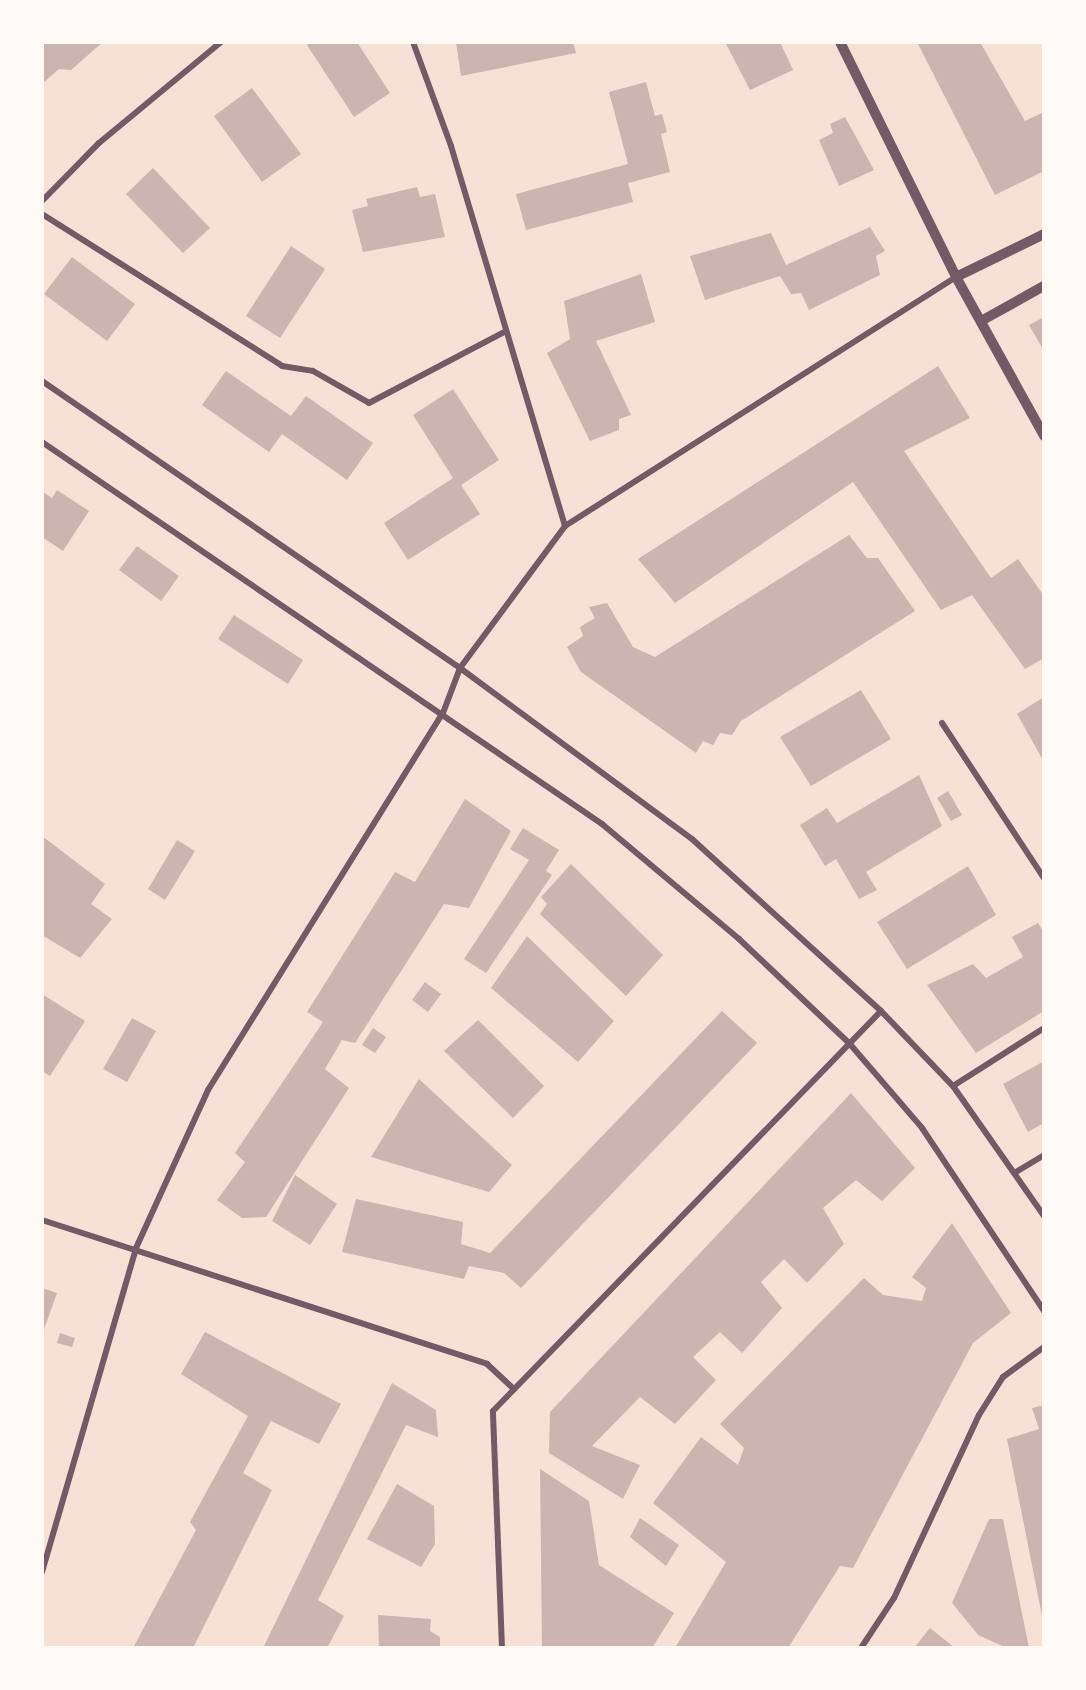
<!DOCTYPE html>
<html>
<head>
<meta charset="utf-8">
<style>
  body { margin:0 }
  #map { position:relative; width:1086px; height:1690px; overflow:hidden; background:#f7e1d7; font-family:"Titillium Web",sans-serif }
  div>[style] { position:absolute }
  .building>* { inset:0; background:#ccb4b1 }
  .minor>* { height:6px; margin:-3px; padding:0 3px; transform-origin:3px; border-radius:3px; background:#755966 }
  .tertiary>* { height:10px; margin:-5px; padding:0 5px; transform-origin:5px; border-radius:5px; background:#755966 }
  span { translate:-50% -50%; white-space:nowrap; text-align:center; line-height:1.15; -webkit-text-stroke:4.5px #fffaf5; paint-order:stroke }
  .frame { position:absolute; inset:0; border:44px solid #fffaf5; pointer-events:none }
</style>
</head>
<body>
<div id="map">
  <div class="building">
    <div style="clip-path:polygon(42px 42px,103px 42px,71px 70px,59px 69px,42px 84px)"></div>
    <div style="clip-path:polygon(312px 42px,357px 42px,390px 93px,354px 117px,307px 45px)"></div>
    <div style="clip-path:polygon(456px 42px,573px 42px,576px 53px,461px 76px)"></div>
    <div style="clip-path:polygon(725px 42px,780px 42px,793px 70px,750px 90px)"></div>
    <div style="clip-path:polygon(917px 42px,980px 42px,1025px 121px,1044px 112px,1044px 171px,995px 195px)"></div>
    <div style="clip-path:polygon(646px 82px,655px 116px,662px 114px,667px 132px,661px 134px,670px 172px,628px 183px,633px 202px,526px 230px,516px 194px,628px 164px,609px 92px)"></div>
    <div style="clip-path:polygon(252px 88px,301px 154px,262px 182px,214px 116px)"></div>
    <div style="clip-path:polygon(845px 117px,874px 170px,839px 186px,819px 140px,833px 133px,830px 124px)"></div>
    <div style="clip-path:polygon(153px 168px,210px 228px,183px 253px,126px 194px)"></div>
    <div style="clip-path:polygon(417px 187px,420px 197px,435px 194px,445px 237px,363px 252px,352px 210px,368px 206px,366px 199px)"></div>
    <div style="clip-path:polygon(870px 227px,885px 251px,876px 256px,880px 275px,809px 310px,801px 293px,791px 294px,780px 276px,705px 300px,690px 256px,771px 233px,786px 265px)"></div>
    <div style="clip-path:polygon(291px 246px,325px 269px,280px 338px,246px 316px)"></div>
    <div style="clip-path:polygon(72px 257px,135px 304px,107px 341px,44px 294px)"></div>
    <div style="clip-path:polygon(641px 274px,655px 322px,596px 341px,631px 415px,619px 419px,619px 430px,590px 441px,547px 353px,570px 339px,564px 301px)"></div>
    <div style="clip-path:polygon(1044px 317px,1044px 351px,1029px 325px)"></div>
    <div style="clip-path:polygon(938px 366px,970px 418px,904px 451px,991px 578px,1018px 559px,1044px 596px,1044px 658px,1025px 669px,972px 595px,941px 610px,853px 482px,675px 603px,638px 559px)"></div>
    <div style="clip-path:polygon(226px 371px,291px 416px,306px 396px,373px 443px,347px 480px,282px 434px,269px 452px,202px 405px)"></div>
    <div style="clip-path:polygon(453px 389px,499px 460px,461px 485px,480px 514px,408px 560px,384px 523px,453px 478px,413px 415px)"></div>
    <div style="clip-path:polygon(57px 490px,89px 511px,63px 551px,42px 537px,42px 491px,52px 498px)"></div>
    <div style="clip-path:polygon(849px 535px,867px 558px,878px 558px,915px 611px,741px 721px,732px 735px,720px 733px,713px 745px,703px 741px,696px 753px,581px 672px,567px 647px,583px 636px,580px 627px,595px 618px,589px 607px,607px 603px,633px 647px,655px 657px)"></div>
    <div style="clip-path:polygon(137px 546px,179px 576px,161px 601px,119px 570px)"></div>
    <div style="clip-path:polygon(234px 615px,303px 660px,288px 684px,218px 639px)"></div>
    <div style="clip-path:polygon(861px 690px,891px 739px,811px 786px,780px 737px)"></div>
    <div style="clip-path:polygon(1044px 697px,1044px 762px,1017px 714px)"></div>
    <div style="clip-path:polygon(919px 775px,942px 826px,866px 872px,877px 890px,859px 899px,836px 859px,825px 866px,800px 825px,827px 808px,837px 823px)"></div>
    <div style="clip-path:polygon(948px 791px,962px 815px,951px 821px,937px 798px)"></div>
    <div style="clip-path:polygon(465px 799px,511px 831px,469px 908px,444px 904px,355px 1043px,342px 1040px,325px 1069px,349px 1088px,266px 1217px,242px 1218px,217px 1200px,245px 1162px,235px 1153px,323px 1022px,307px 1012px,395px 872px,415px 882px)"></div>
    <div style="clip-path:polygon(523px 828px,559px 850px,546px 871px,552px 875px,486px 973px,464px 959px,529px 860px,510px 849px)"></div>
    <div style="clip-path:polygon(42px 836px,105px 884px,91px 904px,112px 919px,80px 958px,42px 935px)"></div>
    <div style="clip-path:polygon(177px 840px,195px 851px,165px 900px,148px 889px)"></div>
    <div style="clip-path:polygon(571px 864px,663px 955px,626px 996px,540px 914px,547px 904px,541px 897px)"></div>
    <div style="clip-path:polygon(968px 866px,996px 915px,907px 969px,877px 922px)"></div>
    <div style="clip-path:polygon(1038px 923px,1044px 933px,1044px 1011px,976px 1053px,927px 985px,973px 964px,986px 978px,1023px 957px,1012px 937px)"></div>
    <div style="clip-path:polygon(527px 936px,614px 1021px,578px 1062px,491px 988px)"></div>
    <div style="clip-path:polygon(425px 982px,441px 994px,428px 1012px,412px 1000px)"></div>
    <div style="clip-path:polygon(42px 994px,85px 1021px,50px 1076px,42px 1071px)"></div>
    <div style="clip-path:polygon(722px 1011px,757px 1043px,521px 1288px,504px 1273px,469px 1266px,464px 1279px,342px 1252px,356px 1199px,463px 1222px,461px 1244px,490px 1253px)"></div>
    <div style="clip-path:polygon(132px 1018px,156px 1031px,127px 1082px,103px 1069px)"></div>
    <div style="clip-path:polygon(478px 1020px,544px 1086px,513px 1118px,444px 1051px)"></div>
    <div style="clip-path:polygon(373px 1028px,386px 1037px,375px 1053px,362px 1045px)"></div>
    <div style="clip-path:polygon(1044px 1061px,1044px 1123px,1028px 1132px,1003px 1084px)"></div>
    <div style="clip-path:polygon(419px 1079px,512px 1165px,489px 1192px,371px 1157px)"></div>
    <div style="clip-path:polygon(851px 1093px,915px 1168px,882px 1201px,856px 1180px,823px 1208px,844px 1244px,807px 1283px,784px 1259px,761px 1282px,782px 1308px,742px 1353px,720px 1332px,693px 1357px,716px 1380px,675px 1424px,640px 1397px,592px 1446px,640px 1465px,623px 1499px,549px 1453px,550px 1412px)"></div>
    <div style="clip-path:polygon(295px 1175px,337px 1204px,310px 1245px,272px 1221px)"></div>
    <div style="clip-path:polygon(952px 1223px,1011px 1313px,973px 1343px,853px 1568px,840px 1566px,788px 1648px,675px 1648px,726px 1562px,653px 1503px,701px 1437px,738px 1465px,744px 1448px,720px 1424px,864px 1278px,883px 1295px,922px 1301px,926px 1288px,912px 1277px)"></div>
    <div style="clip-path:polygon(42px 1288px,57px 1293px,42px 1335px)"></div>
    <div style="clip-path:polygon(205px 1332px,341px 1404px,319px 1444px,271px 1421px,243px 1473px,272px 1490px,193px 1648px,133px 1648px,196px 1530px,190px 1522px,248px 1416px,181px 1374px)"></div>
    <div style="clip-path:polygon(60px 1333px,75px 1338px,72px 1347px,57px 1343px)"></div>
    <div style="clip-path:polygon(392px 1383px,436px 1410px,438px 1437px,406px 1425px,318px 1600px,344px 1616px,327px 1648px,263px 1648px)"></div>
    <div style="clip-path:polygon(1044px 1405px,1044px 1621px,1043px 1621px,1007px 1439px,1039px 1429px,1032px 1408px)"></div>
    <div style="clip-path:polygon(540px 1469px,589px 1501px,599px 1565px,674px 1613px,652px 1648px,542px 1648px)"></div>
    <div style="clip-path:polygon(397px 1484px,434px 1506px,435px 1544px,421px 1567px,367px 1539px)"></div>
    <div style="clip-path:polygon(640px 1518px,679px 1545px,666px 1566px,630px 1537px)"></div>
    <div style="clip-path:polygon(989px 1519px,1003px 1519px,1029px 1648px,1007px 1648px,978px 1635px,952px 1603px)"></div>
    <div style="clip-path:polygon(378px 1615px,431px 1619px,430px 1631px,440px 1637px,440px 1648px,379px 1648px)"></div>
    <div style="clip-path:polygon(930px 1628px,955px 1648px,914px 1648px)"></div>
  </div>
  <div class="minor">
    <div style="left:413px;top:42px;width:111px;rotate:69.9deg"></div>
    <div style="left:451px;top:146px;width:397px;rotate:73.3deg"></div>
    <div style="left:42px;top:201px;width:81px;rotate:-45.5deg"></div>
    <div style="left:99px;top:143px;width:158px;rotate:-39.6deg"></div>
    <div style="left:42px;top:214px;width:284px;rotate:32.3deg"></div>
    <div style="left:282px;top:366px;width:31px;rotate:9deg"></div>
    <div style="left:313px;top:371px;width:64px;rotate:29.7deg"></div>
    <div style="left:369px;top:403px;width:153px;rotate:-27.7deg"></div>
    <div style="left:42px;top:381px;width:507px;rotate:34.47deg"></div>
    <div style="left:460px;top:668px;width:288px;rotate:36.4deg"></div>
    <div style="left:692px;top:839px;width:256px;rotate:42.3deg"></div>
    <div style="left:881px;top:1011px;width:104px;rotate:46.2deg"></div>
    <div style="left:953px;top:1086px;width:159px;rotate:55deg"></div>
    <div style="left:42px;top:442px;width:678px;rotate:34.3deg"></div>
    <div style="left:602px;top:824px;width:179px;rotate:40deg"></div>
    <div style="left:739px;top:939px;width:151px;rotate:43.4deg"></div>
    <div style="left:849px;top:1043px;width:112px;rotate:49.3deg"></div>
    <div style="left:922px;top:1128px;width:220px;rotate:56.3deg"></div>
    <div style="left:942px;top:723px;width:186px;rotate:56.7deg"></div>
    <div style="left:953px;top:1086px;width:108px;rotate:-32.5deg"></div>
    <div style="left:1016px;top:1172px;width:33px;rotate:-31deg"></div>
    <div style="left:42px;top:1220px;width:468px;rotate:17.9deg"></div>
    <div style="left:487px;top:1364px;width:37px;rotate:43deg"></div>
    <div style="left:42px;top:1572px;width:337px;rotate:-73.8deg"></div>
    <div style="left:136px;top:1248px;width:174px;rotate:-65.5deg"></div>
    <div style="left:208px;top:1090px;width:444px;rotate:-58.1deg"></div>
    <div style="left:443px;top:713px;width:48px;rotate:-69.3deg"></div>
    <div style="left:460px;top:668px;width:177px;rotate:-53.5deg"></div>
    <div style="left:565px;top:526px;width:464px;rotate:-32.5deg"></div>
    <div style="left:502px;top:1648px;width:237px;rotate:-92.2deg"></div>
    <div style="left:493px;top:1411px;width:557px;rotate:-45.87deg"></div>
    <div style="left:861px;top:1648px;width:60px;rotate:-56.6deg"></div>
    <div style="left:894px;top:1598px;width:202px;rotate:-65.1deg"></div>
    <div style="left:979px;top:1415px;width:45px;rotate:-57.7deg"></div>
    <div style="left:1003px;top:1377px;width:51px;rotate:-36.2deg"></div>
  </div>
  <div class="tertiary">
    <div style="left:840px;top:42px;width:262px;rotate:63.7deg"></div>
    <div style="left:956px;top:277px;width:182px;rotate:61deg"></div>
    <div style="left:956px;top:277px;width:98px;rotate:-26deg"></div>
    <div style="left:981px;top:321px;width:72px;rotate:-29.1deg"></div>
  </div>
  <div class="frame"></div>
</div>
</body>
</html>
